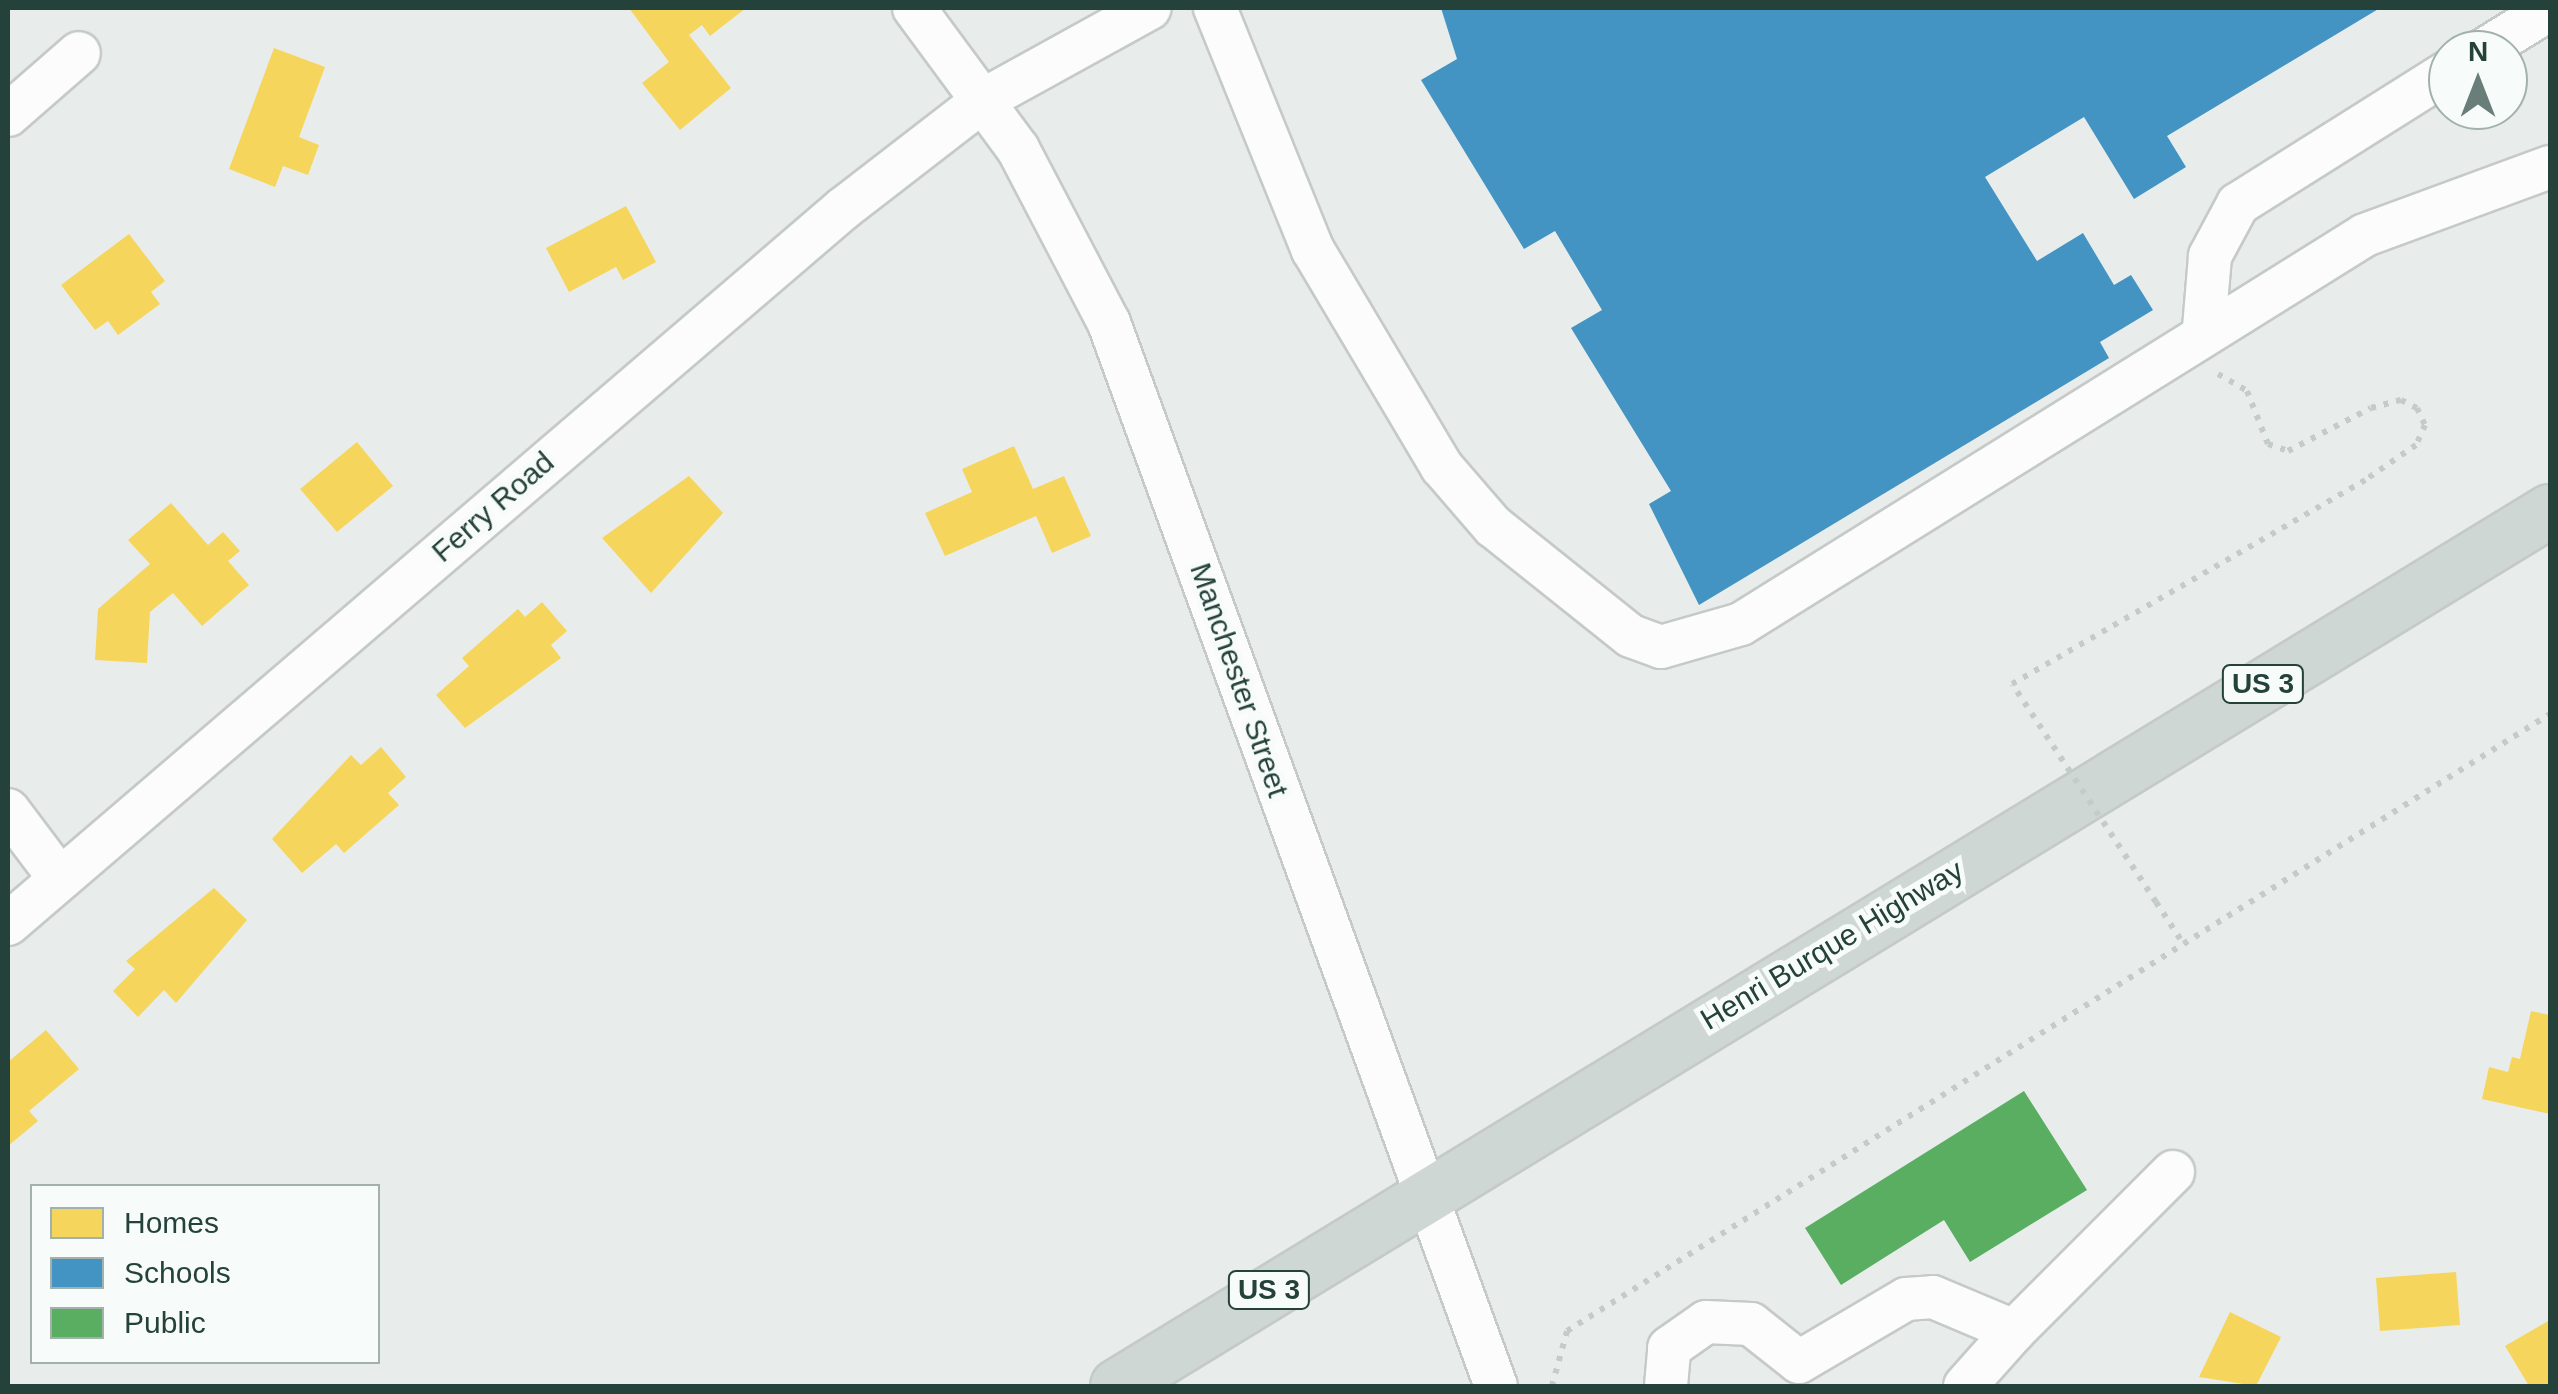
<!DOCTYPE html>
<html>
<head>
<meta charset="utf-8">
<style>
  body { margin:0 }
  #map { position:relative; width:2558px; height:1394px; overflow:hidden; background:#e8edeb; font-family:Helvetica,sans-serif }
  div>[style] { position:absolute }
  .homes>* { inset:0; background:#f6d55c }
  .schools>* { inset:0; background:#4393c3 }
  .public>* { inset:0; background:#5aae61 }
  .path>* { height:6px; margin-top:-3px; transform-origin:0; background:repeating-linear-gradient(90deg,#c3ccca 0 5px,transparent 0 13px) }
  .roads { filter:drop-shadow(2px 0 #c5cac8) drop-shadow(-2px 0 #c5cac8) drop-shadow(0 2px #c5cac8) drop-shadow(0 -2px #c5cac8) }
  .minor>* { height:42px; margin:-21px; padding:0 21px; transform-origin:21px; border-radius:21px; background:#fcfcfc }
  .major>* { height:52px; margin:-26px; padding:0 26px; transform-origin:26px; border-radius:26px; background:#cfd7d5 }
  .path-bridge>* { height:6px; margin-top:-3px; transform-origin:0; background:repeating-linear-gradient(90deg,#c3ccca 0 5px,transparent 0 13px) }
  span { translate:-50% -50%; white-space:nowrap; text-align:center; line-height:1.15; -webkit-text-stroke:10px #f7fbf9; paint-order:stroke }
  .shield-label span { padding:2px 8px; background:#f7fbf9; border:2px solid; border-radius:8px; -webkit-text-stroke-width:0 }
  .shield-label { font-size:28px; color:#24423a; font-weight:700 }
  .street-label { font-size:30px; color:#24423a }
  .frame { position:absolute; inset:0; border:10px solid #24423a; pointer-events:none }
  .legend { position:absolute; left:30px; top:1184px; width:350px; height:180px; box-sizing:border-box; background:#f7fbf9; border:2px solid #a3b1ad; margin:0; padding:12px 18px; list-style:none; font-size:30px; color:#24423a }
  .legend li { display:flex; align-items:center; gap:20px; height:50px }
  .legend b { width:50px; border:2px solid #a3b1ad }
  .north { position:absolute; left:2428px; top:30px; width:100px; height:100px; box-sizing:border-box; background:#f7fbf9; border:2px solid #a3b1ad; border-radius:50%; rotate:0deg; font-size:28px; font-weight:700; line-height:40px; text-align:center; color:#24423a }
  .north::after { content:''; display:block; margin:auto; width:35px; height:45px; background:#697e78; clip-path:polygon(50% 0,100% 100%,50% 72%,0 100%) }
</style>
</head>
<body>
<div id="map">
  <div class="homes">
    <div style="clip-path:polygon(629px 8px,746px 8px,710px 36px,702px 25px,689px 35px,731px 88px,680px 130px,642px 83px,669px 62px)"></div>
    <div style="clip-path:polygon(274px 48px,325px 67px,299px 137px,319px 145px,308px 175px,283px 166px,275px 187px,229px 169px)"></div>
    <div style="clip-path:polygon(626px 206px,656px 262px,623px 280px,616px 267px,569px 292px,546px 248px)"></div>
    <div style="clip-path:polygon(129px 234px,165px 281px,151px 292px,160px 304px,118px 335px,108px 321px,95px 330px,61px 285px)"></div>
    <div style="clip-path:polygon(357px 442px,393px 486px,337px 532px,300px 489px)"></div>
    <div style="clip-path:polygon(1014px 446px,1033px 489px,1064px 476px,1091px 536px,1052px 553px,1036px 516px,945px 556px,925px 513px,972px 492px,962px 469px)"></div>
    <div style="clip-path:polygon(689px 476px,723px 513px,651px 593px,602px 538px)"></div>
    <div style="clip-path:polygon(171px 503px,208px 545px,223px 532px,240px 551px,228px 561px,249px 585px,202px 626px,173px 593px,150px 612px,147px 663px,95px 660px,98px 609px,150px 564px,128px 540px)"></div>
    <div style="clip-path:polygon(542px 602px,567px 631px,551px 645px,561px 658px,465px 728px,436px 695px,469px 666px,462px 658px,518px 609px,525px 617px)"></div>
    <div style="clip-path:polygon(381px 747px,406px 777px,388px 793px,399px 805px,344px 853px,336px 844px,302px 873px,272px 839px,351px 755px,361px 765px)"></div>
    <div style="clip-path:polygon(214px 888px,247px 920px,176px 1003px,164px 990px,138px 1017px,113px 991px,135px 969px,126px 961px)"></div>
    <div style="clip-path:polygon(2531px 1011px,2550px 1015px,2550px 1114px,2482px 1099px,2489px 1067px,2508px 1072px,2512px 1057px,2520px 1059px)"></div>
    <div style="clip-path:polygon(46px 1030px,79px 1069px,29px 1111px,38px 1121px,8px 1146px,8px 1062px)"></div>
    <div style="clip-path:polygon(2456px 1272px,2460px 1325px,2380px 1331px,2376px 1278px)"></div>
    <div style="clip-path:polygon(2230px 1312px,2281px 1337px,2256px 1386px,2199px 1377px)"></div>
    <div style="clip-path:polygon(2550px 1320px,2550px 1386px,2529px 1386px,2505px 1346px)"></div>
  </div>
  <div class="schools">
    <div style="clip-path:polygon(1441px 8px,2380px 8px,2167px 136px,2186px 167px,2134px 199px,2084px 117px,1985px 177px,2037px 261px,2083px 233px,2114px 285px,2131px 275px,2153px 310px,2100px 342px,2109px 358px,1699px 605px,1649px 504px,1671px 491px,1571px 328px,1602px 310px,1555px 231px,1524px 249px,1421px 80px,1457px 59px)"></div>
  </div>
  <div class="public">
    <div style="clip-path:polygon(2024px 1091px,2087px 1190px,1970px 1262px,1944px 1220px,1841px 1285px,1805px 1228px)"></div>
  </div>
  <div class="path">
    <div style="left:2218px;top:374px;width:34px;rotate:30deg"></div>
    <div style="left:2247px;top:391px;width:57px;rotate:68.4deg"></div>
    <div style="left:2268px;top:444px;width:21px;rotate:19deg"></div>
    <div style="left:2288px;top:451px;width:93px;rotate:-27.4deg"></div>
    <div style="left:2371px;top:408px;width:31px;rotate:-15deg"></div>
    <div style="left:2401px;top:400px;width:18px;rotate:27deg"></div>
    <div style="left:2417px;top:408px;width:19px;rotate:65deg"></div>
    <div style="left:2425px;top:425px;width:22px;rotate:114deg"></div>
    <div style="left:2416px;top:445px;width:62px;rotate:145.5deg"></div>
    <div style="left:2156px;top:902px;width:45px;rotate:56.7deg"></div>
    <div style="left:1552px;top:1386px;width:57px;rotate:-74.7deg"></div>
    <div style="left:1567px;top:1331px;width:1161px;rotate:-32.12deg"></div>
  </div>
  <div class="roads">
    <div class="minor">
      <div style="left:914px;top:8px;width:175px;rotate:53.6deg"></div>
      <div style="left:1018px;top:149px;width:196px;rotate:62.4deg"></div>
      <div style="left:1109px;top:323px;width:1131px;rotate:70deg"></div>
      <div style="left:1215px;top:8px;width:261px;rotate:68deg"></div>
      <div style="left:1313px;top:250px;width:252px;rotate:59.3deg"></div>
      <div style="left:1442px;top:467px;width:78px;rotate:49.2deg"></div>
      <div style="left:1493px;top:526px;width:176px;rotate:38.6deg"></div>
      <div style="left:1631px;top:636px;width:32px;rotate:20deg"></div>
      <div style="left:1661px;top:647px;width:83px;rotate:-16deg"></div>
      <div style="left:1741px;top:624px;width:735px;rotate:-31.94deg"></div>
      <div style="left:2365px;top:235px;width:197px;rotate:-20.2deg"></div>
      <div style="left:2484px;top:50px;width:78px;rotate:-31.8deg"></div>
      <div style="left:8px;top:115px;width:94px;rotate:-41.1deg"></div>
      <div style="left:2204px;top:328px;width:72px;rotate:-85.2deg"></div>
      <div style="left:2210px;top:256px;width:59px;rotate:-61.7deg"></div>
      <div style="left:2238px;top:204px;width:248px;rotate:-32.2deg"></div>
      <div style="left:8px;top:810px;width:86px;rotate:53deg"></div>
      <div style="left:8px;top:924px;width:1101px;rotate:-40.58deg"></div>
      <div style="left:844px;top:208px;width:178px;rotate:-37.7deg"></div>
      <div style="left:985px;top:99px;width:188px;rotate:-28.9deg"></div>
      <div style="left:1666px;top:1386px;width:38px;rotate:-85deg"></div>
      <div style="left:1669px;top:1348px;width:45px;rotate:-35.1deg"></div>
      <div style="left:1706px;top:1322px;width:45px;rotate:2.5deg"></div>
      <div style="left:1751px;top:1324px;width:61px;rotate:38.4deg"></div>
      <div style="left:1799px;top:1362px;width:124px;rotate:-30.5deg"></div>
      <div style="left:1906px;top:1299px;width:27px;rotate:-4deg"></div>
      <div style="left:1933px;top:1297px;width:88px;rotate:22.8deg"></div>
      <div style="left:2014px;top:1331px;width:225px;rotate:-45deg"></div>
      <div style="left:1965px;top:1386px;width:74px;rotate:-48.3deg"></div>
    </div>
    <div class="major">
      <div style="left:1117px;top:1386px;width:1679px;rotate:-31.41deg"></div>
    </div>
  </div>
  <div class="path-bridge">
    <div style="left:2156px;top:902px;width:261px;rotate:-123.4deg"></div>
    <div style="left:2012px;top:684px;width:408px;rotate:-30deg"></div>
  </div>
  <div class="shield-label">
    <span style="left:2263px;top:684px">US 3</span>
    <span style="left:1269px;top:1290px">US 3</span>
  </div>
  <div class="street-label">
    <span style="left:493px;top:507px;rotate:-41deg">Ferry Road</span>
    <span style="left:1239px;top:680px;rotate:71deg">Manchester Street</span>
    <span style="left:1832px;top:945px;rotate:-31deg">Henri Burque Highway</span>
  </div>
  <div class="frame"></div>
  <ul class="legend">
  <li><b style="height:28px;background:#f6d55c"></b>Homes</li>
  <li><b style="height:28px;background:#4393c3"></b>Schools</li>
  <li><b style="height:28px;background:#5aae61"></b>Public</li>
  </ul>
  <div class="north">N</div>
</div>
</body>
</html>
